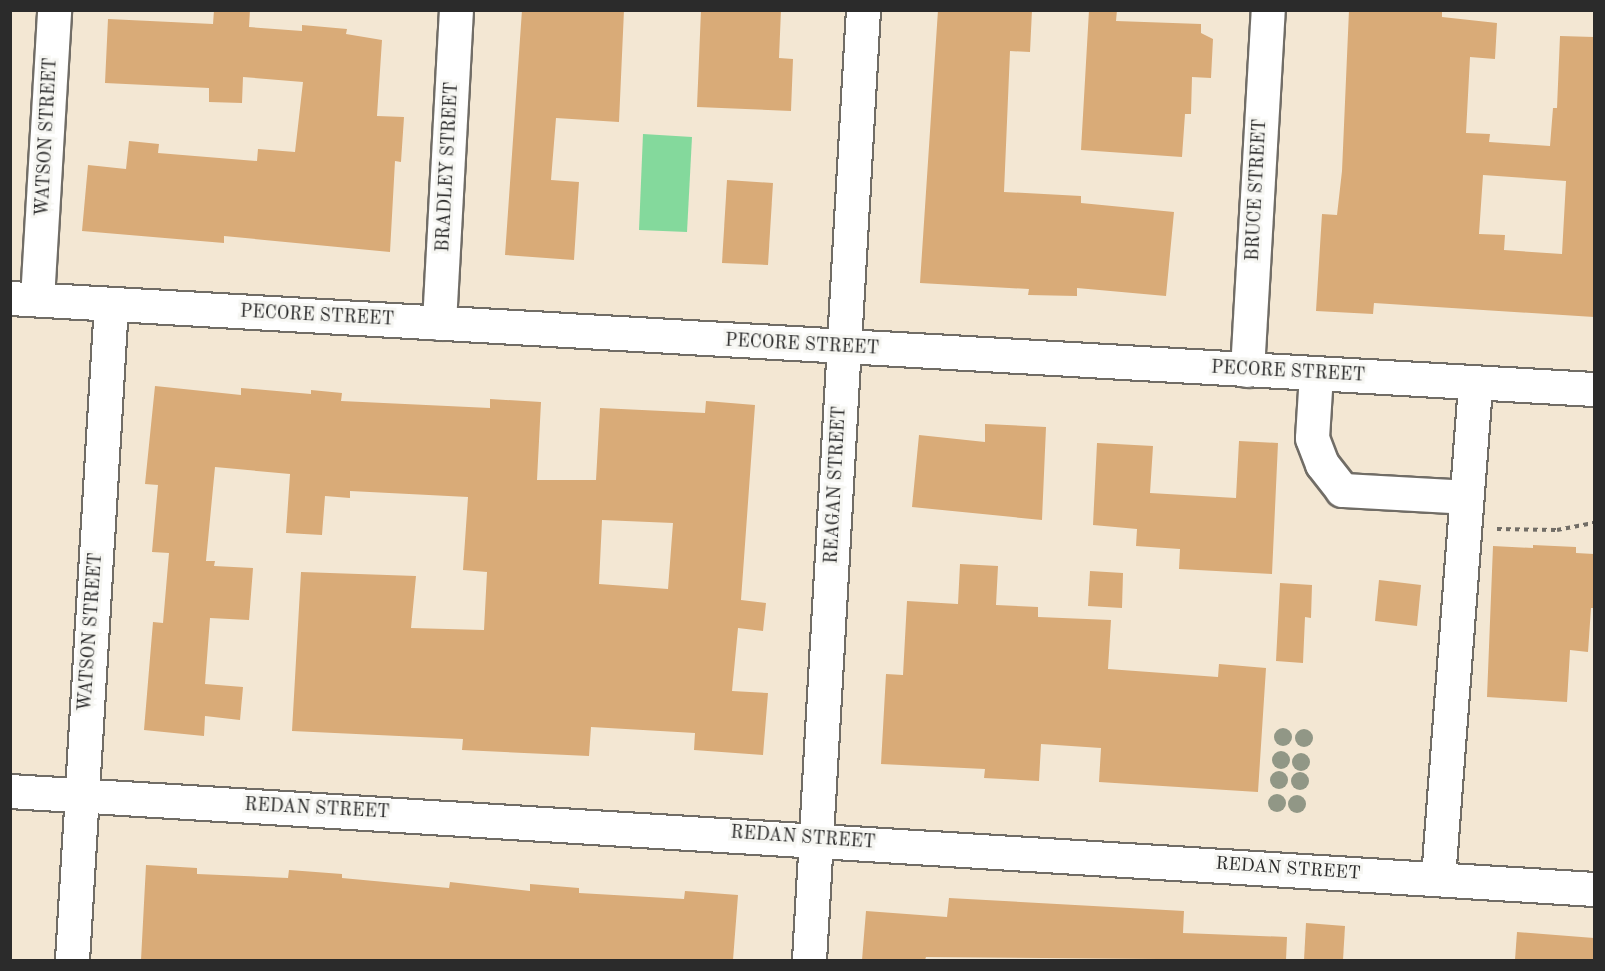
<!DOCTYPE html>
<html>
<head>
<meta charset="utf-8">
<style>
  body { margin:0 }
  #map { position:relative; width:1605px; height:971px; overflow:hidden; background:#f3e7d3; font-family:"Old Standard TT",serif }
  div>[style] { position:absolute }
  .green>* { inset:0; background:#84d99c }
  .building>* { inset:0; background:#d9ab78 }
  .path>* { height:4px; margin-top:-2px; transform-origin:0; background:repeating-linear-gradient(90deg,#716d66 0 4.5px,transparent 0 9px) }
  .roads { filter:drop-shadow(2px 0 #716d66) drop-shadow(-2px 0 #716d66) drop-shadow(0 2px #716d66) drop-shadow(0 -2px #716d66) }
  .minor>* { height:33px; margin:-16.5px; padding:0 16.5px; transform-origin:16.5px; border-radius:16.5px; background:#fff }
  .trees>* { width:18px; height:18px; margin:-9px; border-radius:50%; background:#919786 }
  span { translate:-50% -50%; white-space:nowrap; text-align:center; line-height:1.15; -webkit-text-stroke:6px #f6f6f2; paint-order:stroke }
  .street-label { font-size:18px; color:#2b2b2b }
  .frame { position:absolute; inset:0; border:12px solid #2b2b2b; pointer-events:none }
</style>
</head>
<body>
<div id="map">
  <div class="green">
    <div style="clip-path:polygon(643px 134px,692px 137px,687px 232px,639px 230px)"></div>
  </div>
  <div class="building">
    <div style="clip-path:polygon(214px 10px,250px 10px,249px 27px,302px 31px,302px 25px,347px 29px,346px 34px,382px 40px,377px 116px,404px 117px,401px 162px,395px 161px,390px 252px,224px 236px,224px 243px,82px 231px,88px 165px,126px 169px,129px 141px,159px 144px,158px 153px,257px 161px,258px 149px,295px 152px,303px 82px,243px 77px,242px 103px,209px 102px,209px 88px,105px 83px,108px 19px,213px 24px)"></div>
    <div style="clip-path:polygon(522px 10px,624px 10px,619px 122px,556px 118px,551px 180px,579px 182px,574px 260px,505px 255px)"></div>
    <div style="clip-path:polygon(701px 10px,781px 10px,779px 58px,793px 59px,791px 111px,697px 107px)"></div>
    <div style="clip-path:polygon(938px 10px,1032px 10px,1030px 52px,1010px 51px,1004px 192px,1081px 196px,1081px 203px,1174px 212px,1166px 296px,1077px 288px,1077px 296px,1028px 295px,1029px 289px,920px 283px)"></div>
    <div style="clip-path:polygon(1089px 10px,1117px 10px,1116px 21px,1201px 24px,1201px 33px,1213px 39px,1211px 78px,1192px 77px,1191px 114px,1185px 114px,1182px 157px,1081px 150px)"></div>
    <div style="clip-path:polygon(evenodd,1349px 10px,1442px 10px,1442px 17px,1497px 23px,1495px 59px,1470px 57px,1466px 133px,1490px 134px,1489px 142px,1550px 146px,1553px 108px,1557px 108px,1560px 36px,1594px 37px,1594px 317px,1374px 303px,1373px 314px,1316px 311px,1322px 214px,1337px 215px,1342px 171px,1349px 10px,1483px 175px,1566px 181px,1562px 254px,1504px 250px,1505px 235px,1479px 234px,1483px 175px)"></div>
    <div style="clip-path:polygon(727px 180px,773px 183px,768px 265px,722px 263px)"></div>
    <div style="clip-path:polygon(evenodd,155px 386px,241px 395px,241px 388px,311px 394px,311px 390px,342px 393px,341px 401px,490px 408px,490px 399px,541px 402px,537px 480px,596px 480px,600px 408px,705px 413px,706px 401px,755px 405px,741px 600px,766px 603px,763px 631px,738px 628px,732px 691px,768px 693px,763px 755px,694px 750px,695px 733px,591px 727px,589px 756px,462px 750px,463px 739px,292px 731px,301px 572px,416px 576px,411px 628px,484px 630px,487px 572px,463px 570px,468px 497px,350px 491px,350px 498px,325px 496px,322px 535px,286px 533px,290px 474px,215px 467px,206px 561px,215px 561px,214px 566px,253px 568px,249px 620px,210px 618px,205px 684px,243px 687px,240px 720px,205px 716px,204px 736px,144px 730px,153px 622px,163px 623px,169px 553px,152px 552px,158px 485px,145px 484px,155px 386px,602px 520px,673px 523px,668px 589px,599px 584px,602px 520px)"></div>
    <div style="clip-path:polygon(985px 424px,1046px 427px,1042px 520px,912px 507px,919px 435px,985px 442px)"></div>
    <div style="clip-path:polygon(1239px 441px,1278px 443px,1272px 574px,1179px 569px,1180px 549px,1136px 546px,1137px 529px,1093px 525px,1097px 443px,1153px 446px,1150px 493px,1236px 498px)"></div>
    <div style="clip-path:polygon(1533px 545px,1576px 547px,1576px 553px,1594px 554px,1594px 608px,1591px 608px,1588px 652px,1570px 650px,1567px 702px,1487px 697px,1493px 546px,1533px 548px)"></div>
    <div style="clip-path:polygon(960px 564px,998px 566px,996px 605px,1038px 607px,1038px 617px,1111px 620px,1108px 669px,1218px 677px,1219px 664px,1266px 668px,1258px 792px,1099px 782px,1101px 748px,1041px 744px,1039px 781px,984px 778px,985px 769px,881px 764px,886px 674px,903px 675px,907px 601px,958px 604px)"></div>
    <div style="clip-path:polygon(1090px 571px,1123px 573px,1122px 608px,1088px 606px)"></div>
    <div style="clip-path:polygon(1379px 580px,1421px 585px,1417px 626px,1375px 621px)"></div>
    <div style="clip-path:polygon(1280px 583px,1312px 585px,1311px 618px,1305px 617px,1303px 663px,1276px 661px)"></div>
    <div style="clip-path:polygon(146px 865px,197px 868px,197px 874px,288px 878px,289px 870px,342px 874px,342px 878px,449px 888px,450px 882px,530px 891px,530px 884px,579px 888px,579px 893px,684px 899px,685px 891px,738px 895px,733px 960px,141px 960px)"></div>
    <div style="clip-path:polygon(949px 898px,1184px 911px,1183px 933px,1287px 937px,1286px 960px,926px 957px,925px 960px,862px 960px,866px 911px,947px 917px)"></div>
    <div style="clip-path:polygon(1306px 923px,1345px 926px,1343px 960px,1304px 960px)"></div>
    <div style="clip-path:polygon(1517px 932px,1594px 938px,1594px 960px,1515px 960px)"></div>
  </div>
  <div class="path">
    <div style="left:1497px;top:529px;width:60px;rotate:1deg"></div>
    <div style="left:1557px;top:530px;width:38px;rotate:-11deg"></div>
  </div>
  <div class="roads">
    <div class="minor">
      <div style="left:10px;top:298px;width:1587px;rotate:3.29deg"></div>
      <div style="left:37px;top:299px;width:289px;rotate:-86.6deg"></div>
      <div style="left:439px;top:323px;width:313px;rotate:-86.9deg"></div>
      <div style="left:1247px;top:370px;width:361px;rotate:-86.7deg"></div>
      <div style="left:1316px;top:374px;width:64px;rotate:93.6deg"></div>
      <div style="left:1312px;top:438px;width:28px;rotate:69deg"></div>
      <div style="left:1322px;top:464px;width:33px;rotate:52deg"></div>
      <div style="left:1342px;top:490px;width:124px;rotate:3.2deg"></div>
      <div style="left:10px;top:791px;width:1587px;rotate:3.54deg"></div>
      <div style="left:1438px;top:878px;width:496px;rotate:-85.7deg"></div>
      <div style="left:72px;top:960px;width:657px;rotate:-86.6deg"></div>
      <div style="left:809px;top:960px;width:952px;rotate:-86.75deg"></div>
    </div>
  </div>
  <div class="trees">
    <div style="left:1283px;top:737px"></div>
    <div style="left:1304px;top:738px"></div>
    <div style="left:1281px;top:760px"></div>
    <div style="left:1301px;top:762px"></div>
    <div style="left:1279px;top:780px"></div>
    <div style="left:1300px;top:781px"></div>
    <div style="left:1277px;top:803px"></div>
    <div style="left:1297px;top:804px"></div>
  </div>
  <div class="street-label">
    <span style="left:47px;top:137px;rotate:-87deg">WATSON STREET</span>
    <span style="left:448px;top:167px;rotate:-87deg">BRADLEY STREET</span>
    <span style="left:1257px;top:190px;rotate:-87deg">BRUCE STREET</span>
    <span style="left:317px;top:316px;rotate:3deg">PECORE STREET</span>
    <span style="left:802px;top:345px;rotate:3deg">PECORE STREET</span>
    <span style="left:1288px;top:372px;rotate:3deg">PECORE STREET</span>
    <span style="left:836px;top:485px;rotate:-87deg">REAGAN STREET</span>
    <span style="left:91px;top:632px;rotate:-86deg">WATSON STREET</span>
    <span style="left:317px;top:809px;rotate:3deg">REDAN STREET</span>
    <span style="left:803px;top:838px;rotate:4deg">REDAN STREET</span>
    <span style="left:1288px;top:869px;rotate:4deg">REDAN STREET</span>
  </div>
  <div class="frame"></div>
</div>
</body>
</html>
